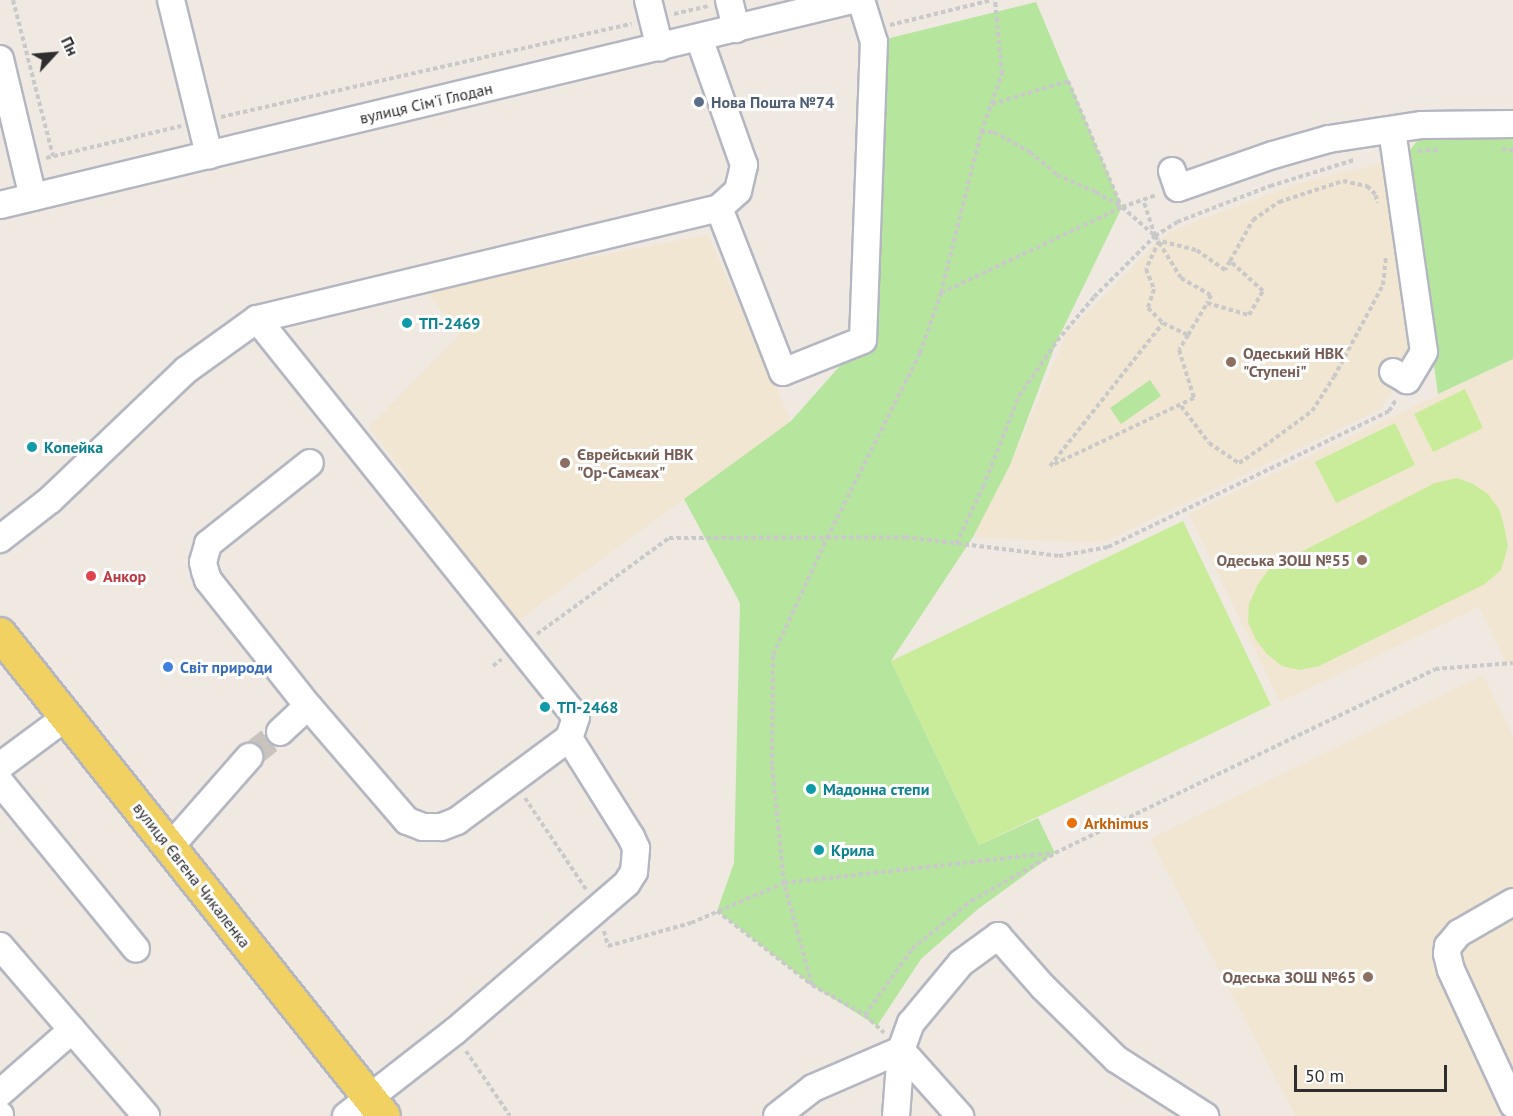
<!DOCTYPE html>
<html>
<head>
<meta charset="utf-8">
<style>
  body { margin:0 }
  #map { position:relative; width:1513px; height:1116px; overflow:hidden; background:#efe9e1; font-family:"PT Sans",sans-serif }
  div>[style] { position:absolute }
  .education>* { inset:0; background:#f0e6d1 }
  .green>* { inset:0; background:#b6e59e }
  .pitch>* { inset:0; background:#c9ec9a }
  .minor-tunnel>* { height:26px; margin-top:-13px; transform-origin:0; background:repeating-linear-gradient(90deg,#c8c4bd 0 26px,transparent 0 39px) }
  .path>* { height:4px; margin-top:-2px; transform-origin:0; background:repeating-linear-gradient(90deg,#c9c9c9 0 4.5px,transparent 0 7.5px) }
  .roads { filter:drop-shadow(2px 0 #b4b7c1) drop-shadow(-2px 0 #b4b7c1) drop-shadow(0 2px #b4b7c1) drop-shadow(0 -2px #b4b7c1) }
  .minor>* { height:26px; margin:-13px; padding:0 13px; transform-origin:13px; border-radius:13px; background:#fff }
  .major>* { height:32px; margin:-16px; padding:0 16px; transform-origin:16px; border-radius:16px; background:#f2d163 }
  .dots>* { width:16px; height:16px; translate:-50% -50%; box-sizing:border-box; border:3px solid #fff; border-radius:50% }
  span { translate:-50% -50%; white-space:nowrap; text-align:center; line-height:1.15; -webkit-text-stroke:6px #fff; paint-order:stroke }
  .service-label { font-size:16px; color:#4e5e75; font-weight:700 }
  .left { translate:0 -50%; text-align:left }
  .street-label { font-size:16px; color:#2e2e2e }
  .culture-label { font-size:16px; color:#0d838f; font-weight:700 }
  .education-label { font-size:16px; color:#785e54; font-weight:700 }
  .right { translate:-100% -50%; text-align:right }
  .health-label { font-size:16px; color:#be3a42; font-weight:700 }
  .shop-label { font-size:16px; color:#366cbe; font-weight:700 }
  .food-label { font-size:16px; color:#c56008; font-weight:700 }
  .north { position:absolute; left:24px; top:24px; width:60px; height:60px; -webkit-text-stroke:4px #fff; paint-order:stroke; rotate:64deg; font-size:16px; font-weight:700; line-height:24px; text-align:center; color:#2e2e2e }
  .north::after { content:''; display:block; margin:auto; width:21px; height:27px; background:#2e2e2e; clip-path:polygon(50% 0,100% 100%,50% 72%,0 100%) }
  .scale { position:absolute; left:1294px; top:1065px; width:153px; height:27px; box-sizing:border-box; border:3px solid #2e2e2e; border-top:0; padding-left:8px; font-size:18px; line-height:21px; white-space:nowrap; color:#2e2e2e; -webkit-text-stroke:4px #fff; paint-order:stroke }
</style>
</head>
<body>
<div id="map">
  <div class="education">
    <div style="clip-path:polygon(1390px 161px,1416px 349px,1381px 409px,1101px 543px,973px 537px,1010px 465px,1066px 335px,1152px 247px,1171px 231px,1297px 184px)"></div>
    <div style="clip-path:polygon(708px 235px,791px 421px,517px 621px,369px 427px,459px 335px,426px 289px)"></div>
    <div style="clip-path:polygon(1513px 359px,1513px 663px,1506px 663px,1479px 607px,1280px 702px,1189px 514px)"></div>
    <div style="clip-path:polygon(1483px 675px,1513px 736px,1513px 1116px,1296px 1116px,1150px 839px)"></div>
  </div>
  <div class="green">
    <div style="clip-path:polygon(1036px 2px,1122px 207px,1057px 341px,1010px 465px,973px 537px,891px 661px,979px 845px,1038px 818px,1055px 853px,978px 909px,921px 959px,877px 1026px,812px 985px,717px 911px,734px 863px,740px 603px,684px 499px,791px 421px,863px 340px,874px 42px)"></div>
    <div style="clip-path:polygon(1422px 134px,1513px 139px,1513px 359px,1438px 394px,1405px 157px)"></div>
    <div style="clip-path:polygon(1150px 380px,1161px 396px,1121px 424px,1110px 408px)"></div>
  </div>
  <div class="pitch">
    <div style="clip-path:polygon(1465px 389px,1483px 428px,1433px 452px,1414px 414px)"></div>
    <div style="clip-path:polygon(1395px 423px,1415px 465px,1336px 503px,1315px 462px)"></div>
    <div style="clip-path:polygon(1457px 478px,1473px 484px,1488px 494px,1499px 509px,1504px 526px,1508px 546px,1501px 570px,1485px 584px,1319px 666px,1299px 670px,1282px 666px,1267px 654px,1256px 640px,1248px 622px,1249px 604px,1258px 584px,1270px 568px,1435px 483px)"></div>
    <div style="clip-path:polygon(1183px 521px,1271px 705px,979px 845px,891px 661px)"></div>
  </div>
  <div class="minor-tunnel">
    <div style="left:249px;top:757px;width:40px;rotate:-39deg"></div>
  </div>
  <div class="path">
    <div style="left:13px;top:0;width:161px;rotate:75.6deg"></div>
    <div style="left:674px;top:14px;width:35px;rotate:-13deg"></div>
    <div style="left:890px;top:25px;width:105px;rotate:-13.8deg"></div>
    <div style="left:992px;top:104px;width:79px;rotate:-16.8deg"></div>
    <div style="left:1068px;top:81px;width:136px;rotate:67deg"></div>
    <div style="left:221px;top:117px;width:421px;rotate:-12.8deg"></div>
    <div style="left:981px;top:132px;width:13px"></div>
    <div style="left:994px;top:132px;width:41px;rotate:29.1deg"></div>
    <div style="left:1030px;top:152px;width:35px;rotate:40deg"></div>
    <div style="left:1057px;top:175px;width:43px;rotate:23.6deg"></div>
    <div style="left:1096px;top:192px;width:30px;rotate:30deg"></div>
    <div style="left:1122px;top:207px;width:44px;rotate:41.3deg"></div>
    <div style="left:1155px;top:236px;width:38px;rotate:-108deg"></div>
    <div style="left:1502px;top:149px;width:11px;rotate:5deg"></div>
    <div style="left:1418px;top:151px;width:22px;rotate:-3deg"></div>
    <div style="left:46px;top:158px;width:139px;rotate:-13.3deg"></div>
    <div style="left:1155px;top:236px;width:49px;rotate:58.2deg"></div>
    <div style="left:1181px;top:278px;width:34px;rotate:30deg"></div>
    <div style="left:1211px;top:295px;width:9px;rotate:117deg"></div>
    <div style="left:1207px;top:303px;width:44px;rotate:15.9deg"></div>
    <div style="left:1249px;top:315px;width:28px;rotate:-60deg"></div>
    <div style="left:1263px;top:291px;width:45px;rotate:-137.7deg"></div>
    <div style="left:1230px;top:261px;width:10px;rotate:119deg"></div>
    <div style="left:1225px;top:270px;width:35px;rotate:-145deg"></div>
    <div style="left:1196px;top:250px;width:38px;rotate:-166deg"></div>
    <div style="left:1159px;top:241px;width:31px;rotate:115deg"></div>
    <div style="left:1146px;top:269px;width:22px;rotate:68deg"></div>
    <div style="left:1154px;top:289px;width:20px;rotate:108deg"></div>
    <div style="left:1148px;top:308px;width:21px;rotate:45deg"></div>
    <div style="left:1230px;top:261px;width:47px;rotate:-60.7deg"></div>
    <div style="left:1253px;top:220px;width:32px;rotate:-35deg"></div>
    <div style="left:1279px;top:202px;width:67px;rotate:-18.2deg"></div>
    <div style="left:1343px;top:181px;width:25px;rotate:12deg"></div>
    <div style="left:1367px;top:186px;width:13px;rotate:45deg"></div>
    <div style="left:1376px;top:195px;width:8px;rotate:83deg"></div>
    <div style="left:941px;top:293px;width:200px;rotate:-25.4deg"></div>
    <div style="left:1122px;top:207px;width:37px;rotate:-19deg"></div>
    <div style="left:1163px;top:323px;width:28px;rotate:26deg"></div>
    <div style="left:1188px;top:335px;width:17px;rotate:121deg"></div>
    <div style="left:1179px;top:350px;width:50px;rotate:72.6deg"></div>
    <div style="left:1194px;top:398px;width:159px;rotate:154.7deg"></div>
    <div style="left:1050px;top:466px;width:182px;rotate:-51.7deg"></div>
    <div style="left:1188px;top:335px;width:37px;rotate:-59deg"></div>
    <div style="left:1181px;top:406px;width:46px;rotate:52.9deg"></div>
    <div style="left:1209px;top:443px;width:36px;rotate:34deg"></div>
    <div style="left:1239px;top:463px;width:37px;rotate:-34deg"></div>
    <div style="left:1270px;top:442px;width:52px;rotate:-36.4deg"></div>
    <div style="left:1312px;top:411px;width:40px;rotate:-57.1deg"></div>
    <div style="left:1334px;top:377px;width:104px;rotate:-62deg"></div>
    <div style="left:1383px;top:285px;width:27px;rotate:-84deg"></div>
    <div style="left:956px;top:544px;width:63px;rotate:-64.7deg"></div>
    <div style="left:983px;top:487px;width:98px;rotate:-68.4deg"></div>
    <div style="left:1019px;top:396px;width:67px;rotate:-55.4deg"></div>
    <div style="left:1057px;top:341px;width:57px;rotate:-49.9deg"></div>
    <div style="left:1094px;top:297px;width:86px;rotate:-45deg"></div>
    <div style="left:1155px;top:236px;width:26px;rotate:-32deg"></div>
    <div style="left:1177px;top:222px;width:100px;rotate:-21.2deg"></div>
    <div style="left:1270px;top:186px;width:88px;rotate:-17.2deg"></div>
    <div style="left:537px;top:634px;width:163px;rotate:-36deg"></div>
    <div style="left:669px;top:538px;width:236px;rotate:-0.2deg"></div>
    <div style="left:905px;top:537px;width:155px;rotate:7deg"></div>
    <div style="left:1059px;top:556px;width:50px;rotate:-10.4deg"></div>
    <div style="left:1108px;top:547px;width:312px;rotate:-25.8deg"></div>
    <div style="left:1389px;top:411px;width:15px;rotate:-58deg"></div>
    <div style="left:493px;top:666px;width:11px;rotate:-38deg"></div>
    <div style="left:525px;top:798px;width:112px;rotate:56.3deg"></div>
    <div style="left:717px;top:911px;width:120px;rotate:37.9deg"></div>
    <div style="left:812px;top:985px;width:61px;rotate:29.5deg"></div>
    <div style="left:865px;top:1015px;width:26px;rotate:43deg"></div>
    <div style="left:604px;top:931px;width:16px;rotate:75deg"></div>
    <div style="left:608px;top:946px;width:86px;rotate:-15.5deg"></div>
    <div style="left:691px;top:923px;width:101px;rotate:-23.3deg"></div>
    <div style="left:784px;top:883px;width:269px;rotate:-6.4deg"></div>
    <div style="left:812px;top:985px;width:106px;rotate:-105.4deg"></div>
    <div style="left:784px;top:883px;width:119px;rotate:-95.8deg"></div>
    <div style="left:772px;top:765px;width:110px;rotate:-89.5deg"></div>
    <div style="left:773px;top:655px;width:129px;rotate:-65.2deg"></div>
    <div style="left:827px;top:538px;width:207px;rotate:-63.3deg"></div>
    <div style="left:920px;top:353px;width:64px;rotate:-70.7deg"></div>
    <div style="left:941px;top:293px;width:166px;rotate:-76deg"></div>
    <div style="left:981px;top:132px;width:62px;rotate:-70.1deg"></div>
    <div style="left:1002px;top:74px;width:74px;rotate:-95.4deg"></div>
    <div style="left:865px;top:1015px;width:81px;rotate:-54.5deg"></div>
    <div style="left:912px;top:949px;width:76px;rotate:-39.1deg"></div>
    <div style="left:971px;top:901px;width:97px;rotate:-29.7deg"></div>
    <div style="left:1055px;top:853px;width:422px;rotate:-25.8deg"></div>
    <div style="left:1435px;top:669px;width:78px;rotate:-4.4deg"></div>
    <div style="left:466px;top:1051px;width:78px;rotate:55.9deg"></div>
  </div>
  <div class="roads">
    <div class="minor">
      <div style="left:171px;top:0;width:160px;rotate:76.2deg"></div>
      <div style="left:648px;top:0;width:49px;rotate:76deg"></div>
      <div style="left:729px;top:0;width:30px;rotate:76deg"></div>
      <div style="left:0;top:59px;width:142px;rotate:76.6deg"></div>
      <div style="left:1392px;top:130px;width:224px;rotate:81.8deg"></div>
      <div style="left:1424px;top:352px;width:33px;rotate:121deg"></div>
      <div style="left:1407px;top:380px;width:16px;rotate:-150deg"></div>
      <div style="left:1172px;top:171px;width:18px;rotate:71deg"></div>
      <div style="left:1178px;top:188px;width:101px;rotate:-19.2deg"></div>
      <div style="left:1273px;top:155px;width:58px;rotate:-15.9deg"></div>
      <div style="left:1329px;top:139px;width:94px;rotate:-8.6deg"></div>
      <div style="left:1422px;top:125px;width:91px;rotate:-0.6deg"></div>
      <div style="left:0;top:205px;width:876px;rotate:-13.53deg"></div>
      <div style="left:719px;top:208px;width:176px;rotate:68.7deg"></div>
      <div style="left:783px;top:372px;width:86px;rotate:-21.8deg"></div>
      <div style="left:863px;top:340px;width:298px;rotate:-87.9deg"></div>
      <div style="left:874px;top:42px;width:44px;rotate:-107.2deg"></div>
      <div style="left:257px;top:319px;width:510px;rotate:51.29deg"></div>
      <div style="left:576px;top:717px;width:22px;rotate:108deg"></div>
      <div style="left:569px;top:738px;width:139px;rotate:143.5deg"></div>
      <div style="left:457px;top:821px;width:17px;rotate:159deg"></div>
      <div style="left:441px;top:827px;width:18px;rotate:180deg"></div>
      <div style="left:423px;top:827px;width:17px;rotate:-159deg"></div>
      <div style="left:407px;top:821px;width:152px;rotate:-130.7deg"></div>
      <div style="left:308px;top:706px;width:161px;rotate:-128.4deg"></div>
      <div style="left:208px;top:580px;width:9px;rotate:-108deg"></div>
      <div style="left:205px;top:571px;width:9px;rotate:-103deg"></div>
      <div style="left:203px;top:562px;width:19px;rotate:-74deg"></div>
      <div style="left:208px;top:544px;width:130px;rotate:-38.5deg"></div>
      <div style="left:0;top:539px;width:63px;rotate:-38deg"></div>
      <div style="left:50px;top:500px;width:188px;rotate:-43.7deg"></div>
      <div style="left:186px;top:370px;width:87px;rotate:-35.7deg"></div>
      <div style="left:257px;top:319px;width:475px;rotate:-13.5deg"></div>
      <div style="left:719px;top:208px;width:25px;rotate:-42deg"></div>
      <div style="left:738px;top:191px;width:27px;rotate:-77deg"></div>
      <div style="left:744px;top:165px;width:135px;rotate:-109.5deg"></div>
      <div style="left:280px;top:732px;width:38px;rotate:-43deg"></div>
      <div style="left:0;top:766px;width:82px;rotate:-36.6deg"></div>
      <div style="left:0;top:782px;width:215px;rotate:50.8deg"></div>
      <div style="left:170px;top:847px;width:120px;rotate:-48.7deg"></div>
      <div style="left:1513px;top:902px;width:62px;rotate:150.1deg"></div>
      <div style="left:1459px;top:933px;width:17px;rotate:130deg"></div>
      <div style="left:1448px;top:946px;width:8px;rotate:97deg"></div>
      <div style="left:1447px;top:954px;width:16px;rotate:76deg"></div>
      <div style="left:1451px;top:970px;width:148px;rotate:65.2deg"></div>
      <div style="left:0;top:946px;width:224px;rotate:49.3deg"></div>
      <div style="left:901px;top:1050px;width:89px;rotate:48.2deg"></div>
      <div style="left:0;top:1093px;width:96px;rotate:-41.2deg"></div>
      <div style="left:0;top:1115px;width:1px;rotate:90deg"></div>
      <div style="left:346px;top:1116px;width:137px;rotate:-37.9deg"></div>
      <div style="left:454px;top:1032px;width:228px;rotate:-40.7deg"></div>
      <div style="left:627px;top:883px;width:13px;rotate:-58deg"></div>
      <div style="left:634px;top:872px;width:24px;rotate:-85deg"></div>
      <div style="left:636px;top:848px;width:12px;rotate:-114deg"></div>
      <div style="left:631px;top:837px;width:117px;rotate:-122.1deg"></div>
      <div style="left:777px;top:1116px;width:46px;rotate:-37.9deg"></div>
      <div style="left:813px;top:1088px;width:96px;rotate:-23.4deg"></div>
      <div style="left:896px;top:1116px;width:66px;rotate:-85.7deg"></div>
      <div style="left:901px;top:1050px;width:29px;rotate:-70deg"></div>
      <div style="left:911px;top:1023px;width:78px;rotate:-50.2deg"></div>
      <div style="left:961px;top:963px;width:46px;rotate:-36.1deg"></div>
      <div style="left:998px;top:936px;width:68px;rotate:48.6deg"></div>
      <div style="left:1043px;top:987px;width:103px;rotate:44.6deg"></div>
      <div style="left:1116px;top:1059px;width:106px;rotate:32.6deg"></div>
    </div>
    <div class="major">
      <div style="left:0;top:634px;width:616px;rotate:51.46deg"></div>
    </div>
  </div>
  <div class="dots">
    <div style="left:699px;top:102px;background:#5c6f8a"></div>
    <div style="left:407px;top:323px;background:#0f9aa8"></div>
    <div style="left:1231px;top:362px;background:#8d6e63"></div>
    <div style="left:32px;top:447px;background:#0f9aa8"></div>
    <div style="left:565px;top:463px;background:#8d6e63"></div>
    <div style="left:1362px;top:560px;background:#8d6e63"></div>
    <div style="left:91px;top:576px;background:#e0444e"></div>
    <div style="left:168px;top:667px;background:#3f7fe0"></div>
    <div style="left:545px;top:707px;background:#0f9aa8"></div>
    <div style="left:811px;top:789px;background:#0f9aa8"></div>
    <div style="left:1072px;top:823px;background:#e8710a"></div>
    <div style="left:819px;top:850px;background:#0f9aa8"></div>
    <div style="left:1368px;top:977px;background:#8d6e63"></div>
  </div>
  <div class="service-label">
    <span class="left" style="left:711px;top:102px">Нова Пошта №74</span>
  </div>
  <div class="street-label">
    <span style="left:426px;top:103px;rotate:-13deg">вулиця Сім'ї Глодан</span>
    <span style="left:192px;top:875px;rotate:52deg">вулиця Євгена Чикаленка</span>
  </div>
  <div class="culture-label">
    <span class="left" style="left:419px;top:323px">ТП-2469</span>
    <span class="left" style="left:44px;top:447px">Копейка</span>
    <span class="left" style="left:557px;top:707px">ТП-2468</span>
    <span class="left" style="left:823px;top:789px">Мадонна степи</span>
    <span class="left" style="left:831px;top:850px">Крила</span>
  </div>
  <div class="education-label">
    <span class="left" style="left:1243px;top:362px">Одеський НВК<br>"Ступені"</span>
    <span class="left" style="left:577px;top:463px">Єврейський НВК<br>"Ор-Самєах"</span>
    <span class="right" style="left:1350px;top:560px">Одеська ЗОШ №55</span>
    <span class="right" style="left:1356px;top:977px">Одеська ЗОШ №65</span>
  </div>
  <div class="health-label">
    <span class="left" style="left:103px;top:576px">Анкор</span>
  </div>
  <div class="shop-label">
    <span class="left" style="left:180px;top:667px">Світ природи</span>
  </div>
  <div class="food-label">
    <span class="left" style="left:1084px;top:823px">Arkhimus</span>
  </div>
  <div class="north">Пн</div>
  <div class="scale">50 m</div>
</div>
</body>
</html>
